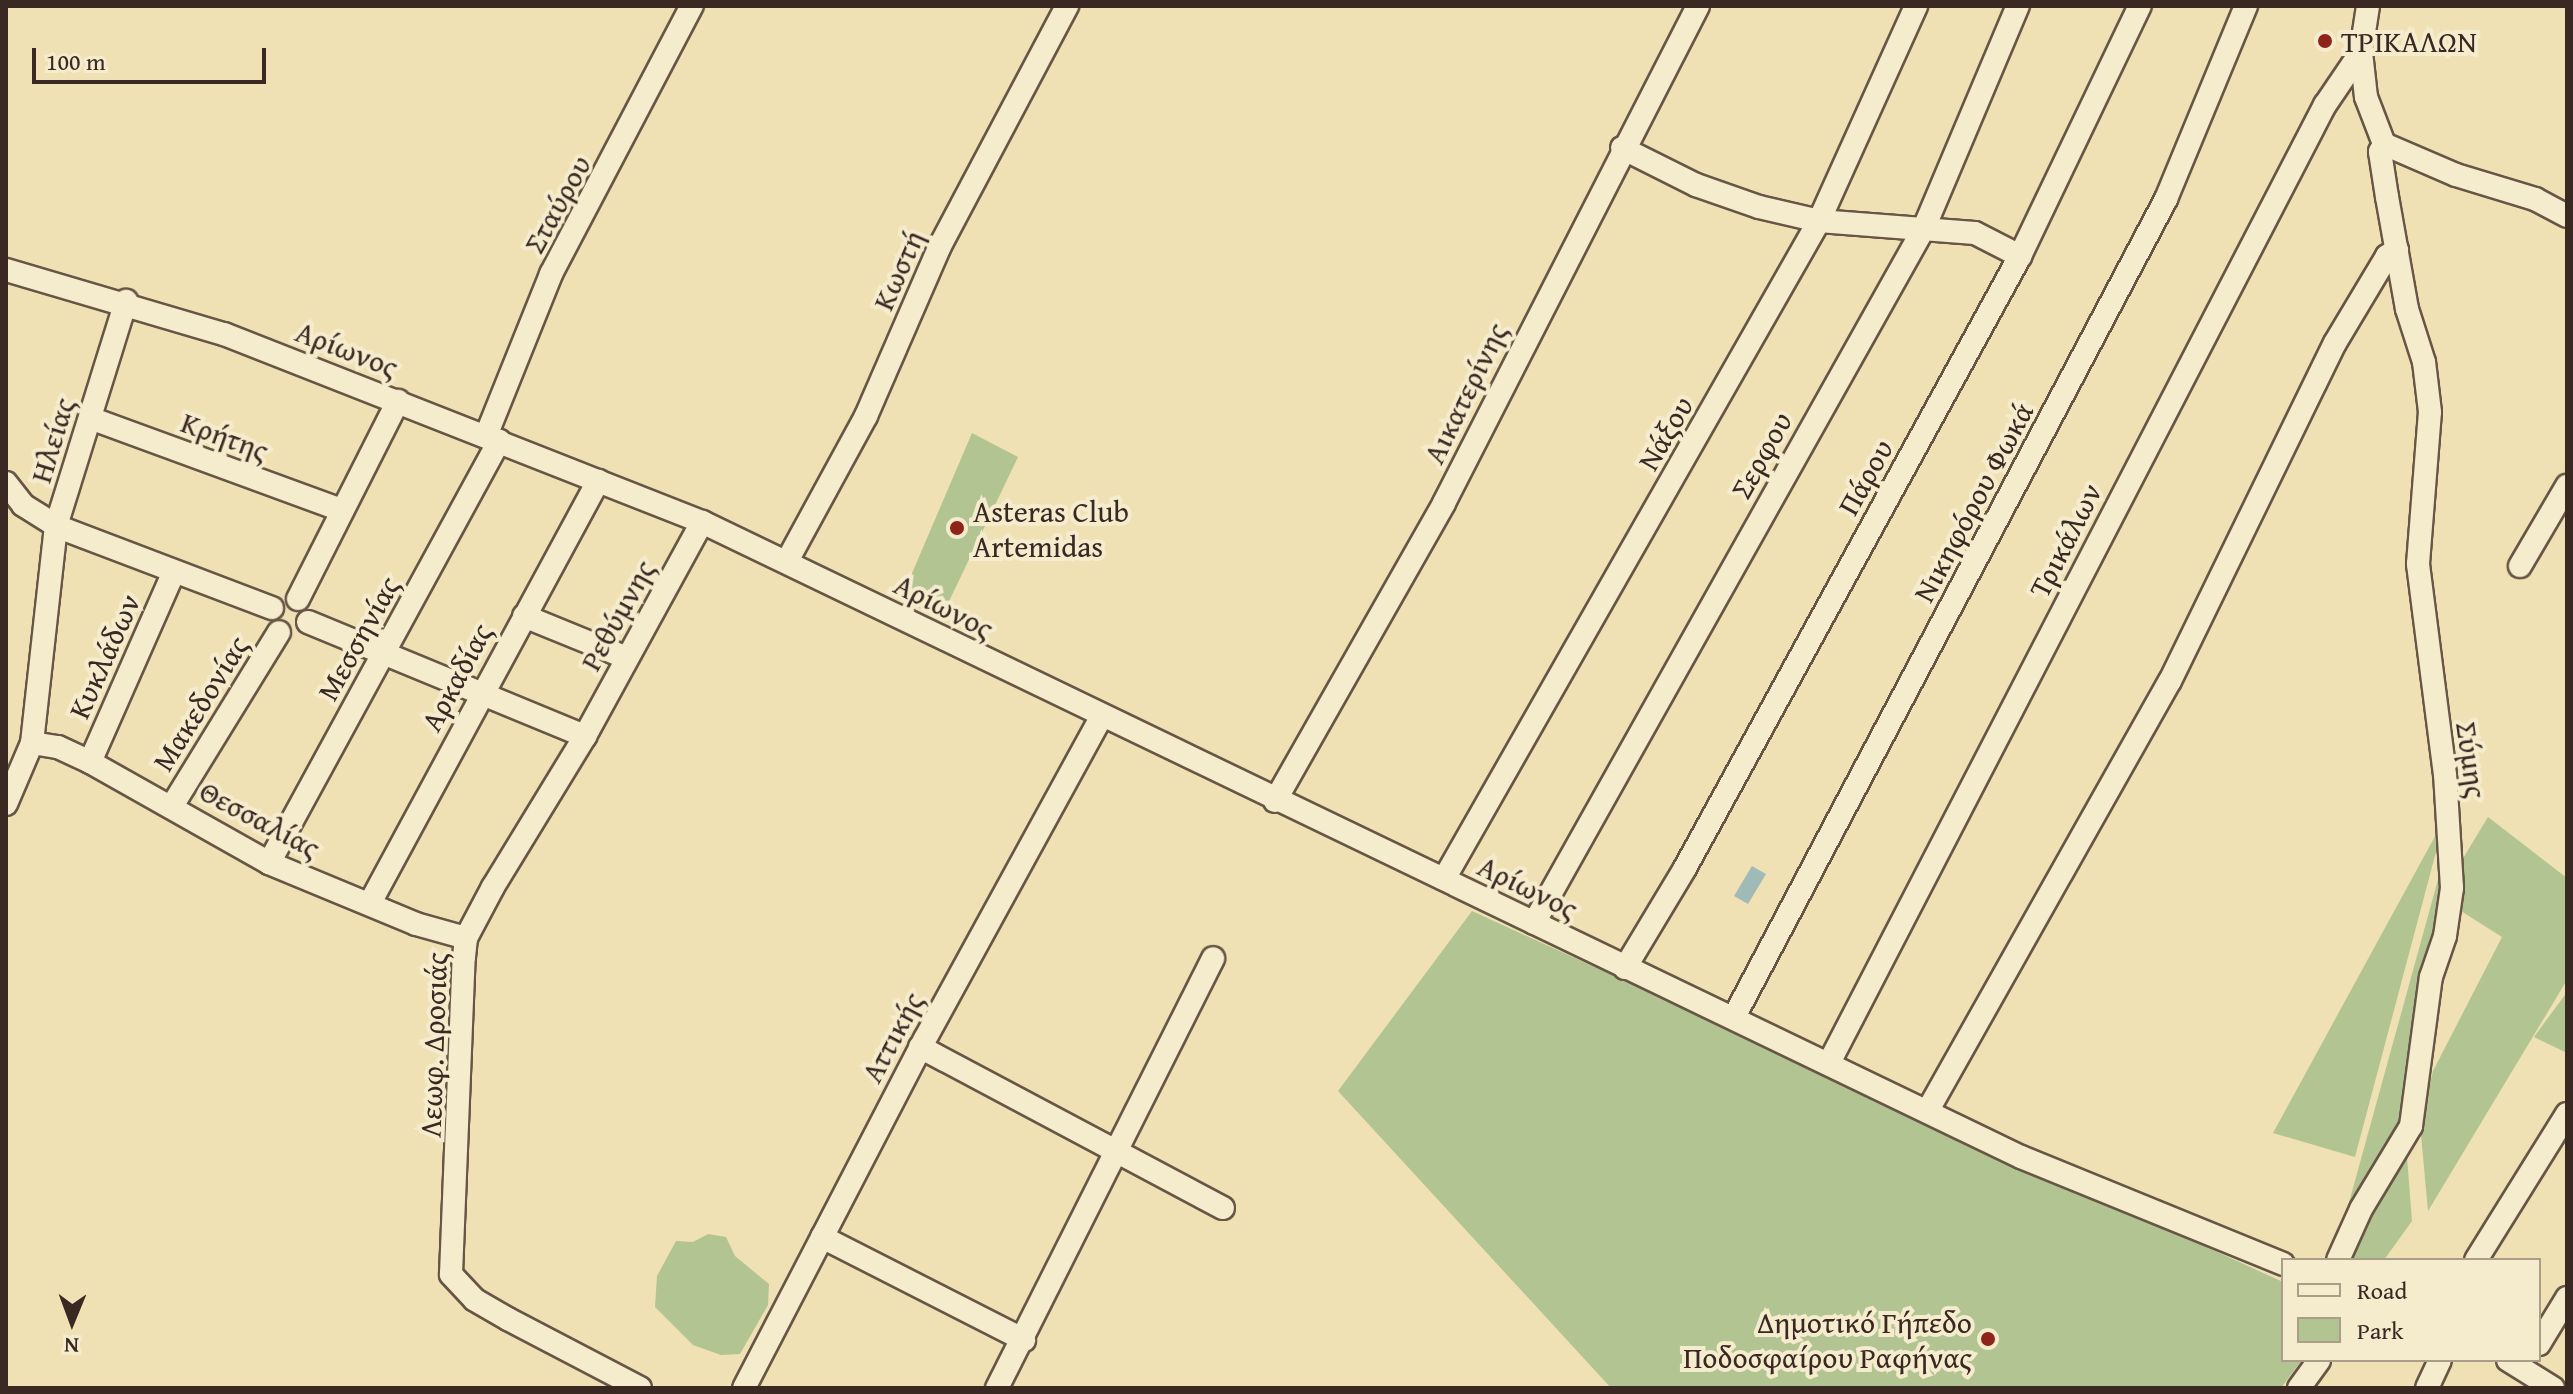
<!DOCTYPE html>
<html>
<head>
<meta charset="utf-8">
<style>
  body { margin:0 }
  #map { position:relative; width:2573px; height:1394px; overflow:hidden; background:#efe1b3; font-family:"Gentium Book Plus",serif }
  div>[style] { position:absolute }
  .green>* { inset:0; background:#b2c491 }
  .water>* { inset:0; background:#a0bab8 }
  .roads { filter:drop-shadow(2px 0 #675646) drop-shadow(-2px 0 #675646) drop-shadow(0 2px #675646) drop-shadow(0 -2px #675646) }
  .minor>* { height:22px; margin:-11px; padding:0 11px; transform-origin:11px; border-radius:11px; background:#f5ecce }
  .dots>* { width:22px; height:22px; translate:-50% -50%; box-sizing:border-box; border:4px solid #f5ecce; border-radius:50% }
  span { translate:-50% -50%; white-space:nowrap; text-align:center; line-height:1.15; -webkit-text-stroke:8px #f5ecce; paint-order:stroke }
  .poi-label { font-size:30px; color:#3a2822 }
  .left { translate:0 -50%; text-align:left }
  .right { translate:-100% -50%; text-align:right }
  .street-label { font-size:30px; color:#3a2822 }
  .frame { position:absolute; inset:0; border:8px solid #3a2822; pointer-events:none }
  .legend { position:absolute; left:2281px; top:1258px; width:260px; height:104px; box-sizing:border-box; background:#f5ecce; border:2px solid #aa9e89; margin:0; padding:10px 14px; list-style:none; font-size:24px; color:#3a2822 }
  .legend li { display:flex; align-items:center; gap:16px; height:40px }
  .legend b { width:40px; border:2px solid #aa9e89 }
  .north { position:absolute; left:32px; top:1282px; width:80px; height:80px; -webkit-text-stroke:6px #f5ecce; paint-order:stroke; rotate:181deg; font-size:22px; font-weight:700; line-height:32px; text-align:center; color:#3a2822 }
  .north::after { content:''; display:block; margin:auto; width:28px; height:36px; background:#3a2822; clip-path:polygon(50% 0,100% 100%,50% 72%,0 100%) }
  .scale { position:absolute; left:32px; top:48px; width:234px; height:36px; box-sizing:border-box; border:4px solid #3a2822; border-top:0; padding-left:10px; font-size:24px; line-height:28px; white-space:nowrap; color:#3a2822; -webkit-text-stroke:6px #f5ecce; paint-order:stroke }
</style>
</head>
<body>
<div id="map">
  <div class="green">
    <div style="clip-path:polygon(972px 433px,1018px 457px,941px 618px,901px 599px)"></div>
    <div style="clip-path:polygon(2488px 817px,2567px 878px,2567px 980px,2428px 1211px,2420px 1124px,2433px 1071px,2502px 937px,2461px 911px,2462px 860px)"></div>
    <div style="clip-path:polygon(2445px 818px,2355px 1157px,2273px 1133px)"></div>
    <div style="clip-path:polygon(2447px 847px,2443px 908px,2406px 1123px,2342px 1228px)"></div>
    <div style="clip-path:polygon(1472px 911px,2283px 1282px,2283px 1360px,2302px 1360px,2281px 1388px,1611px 1388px,1338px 1091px)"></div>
    <div style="clip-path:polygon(2567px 992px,2567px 1053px,2534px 1037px)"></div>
    <div style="clip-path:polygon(2406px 1144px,2412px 1221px,2384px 1260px,2344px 1260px)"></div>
    <div style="clip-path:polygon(708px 1234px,726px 1237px,735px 1256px,769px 1284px,768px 1305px,740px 1354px,721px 1355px,693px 1345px,655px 1307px,657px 1276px,676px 1241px,693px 1242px)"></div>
  </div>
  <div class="water">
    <div style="clip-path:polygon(1752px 866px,1766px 874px,1748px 904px,1734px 896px)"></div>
  </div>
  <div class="roads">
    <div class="minor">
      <div style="left:2368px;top:6px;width:47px;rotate:98.7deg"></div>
      <div style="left:2361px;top:52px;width:45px;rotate:83.7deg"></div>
      <div style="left:2366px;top:97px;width:50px;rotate:69deg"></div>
      <div style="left:2384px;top:144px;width:78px;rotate:23.3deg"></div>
      <div style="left:2456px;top:175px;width:83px;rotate:16.9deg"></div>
      <div style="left:2535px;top:199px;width:36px;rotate:28deg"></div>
      <div style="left:1622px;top:148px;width:83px;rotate:26.6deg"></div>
      <div style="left:1696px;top:185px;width:67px;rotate:19.2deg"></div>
      <div style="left:1759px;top:207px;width:62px;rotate:13.1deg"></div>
      <div style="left:1819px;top:221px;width:156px;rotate:4.4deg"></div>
      <div style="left:1975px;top:233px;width:51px;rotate:27.1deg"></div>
      <div style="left:6px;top:270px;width:227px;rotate:16.4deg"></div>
      <div style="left:224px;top:334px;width:514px;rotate:21.47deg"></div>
      <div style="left:702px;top:522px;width:1464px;rotate:25.71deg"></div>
      <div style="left:2021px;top:1157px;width:283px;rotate:22.2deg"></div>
      <div style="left:90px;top:418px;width:265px;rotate:20.1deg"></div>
      <div style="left:486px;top:436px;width:175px;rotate:-68.1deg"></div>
      <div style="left:551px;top:274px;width:303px;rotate:-62.3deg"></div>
      <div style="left:6px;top:483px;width:28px;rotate:52deg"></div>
      <div style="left:23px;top:505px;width:39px;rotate:32deg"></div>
      <div style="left:56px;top:526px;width:231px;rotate:20.8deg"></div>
      <div style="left:787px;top:561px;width:165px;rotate:-61.4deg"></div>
      <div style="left:866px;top:416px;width:185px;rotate:-66.5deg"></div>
      <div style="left:940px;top:246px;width:272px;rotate:-62.1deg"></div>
      <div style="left:2520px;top:566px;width:93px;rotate:-59.6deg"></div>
      <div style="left:298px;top:599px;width:222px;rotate:-63.2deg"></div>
      <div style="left:524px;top:616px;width:111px;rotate:22.2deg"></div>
      <div style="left:308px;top:622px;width:300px;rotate:22.4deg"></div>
      <div style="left:32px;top:743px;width:26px;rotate:9deg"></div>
      <div style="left:58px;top:747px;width:35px;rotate:25deg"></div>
      <div style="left:90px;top:762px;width:206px;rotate:29.4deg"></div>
      <div style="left:269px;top:863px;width:159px;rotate:22.5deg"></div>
      <div style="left:416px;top:924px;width:52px;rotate:15.6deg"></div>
      <div style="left:90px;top:762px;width:206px;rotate:-66.2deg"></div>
      <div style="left:1275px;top:801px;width:343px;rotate:-60.4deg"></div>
      <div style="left:1444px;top:503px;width:558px;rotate:-62.93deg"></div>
      <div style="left:6px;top:804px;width:66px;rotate:-66.9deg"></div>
      <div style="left:32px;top:743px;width:218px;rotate:-83.7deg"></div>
      <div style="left:56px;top:526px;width:236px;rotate:-72.7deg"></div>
      <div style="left:172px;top:806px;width:204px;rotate:-58.4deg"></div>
      <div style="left:269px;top:863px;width:481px;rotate:-61.4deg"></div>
      <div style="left:1444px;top:879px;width:757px;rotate:-60.32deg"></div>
      <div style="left:1819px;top:221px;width:236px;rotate:-65.7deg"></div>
      <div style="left:370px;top:903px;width:480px;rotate:-61.6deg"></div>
      <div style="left:1534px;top:923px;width:797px;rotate:-60.7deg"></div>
      <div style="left:1924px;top:228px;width:241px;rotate:-67.1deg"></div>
      <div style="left:1625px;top:968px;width:117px;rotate:-59deg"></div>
      <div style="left:1685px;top:868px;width:698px;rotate:-61.3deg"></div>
      <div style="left:2020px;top:256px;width:277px;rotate:-64.4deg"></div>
      <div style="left:1734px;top:1017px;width:925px;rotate:-62.16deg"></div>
      <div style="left:2166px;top:199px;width:209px;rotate:-67.5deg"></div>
      <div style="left:920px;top:1047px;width:343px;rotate:28deg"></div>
      <div style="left:1830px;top:1061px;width:1077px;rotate:-62.63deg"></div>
      <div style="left:2325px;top:105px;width:64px;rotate:-55.8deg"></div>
      <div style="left:1928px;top:1110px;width:493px;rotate:-60.6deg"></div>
      <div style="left:2170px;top:681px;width:376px;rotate:-64deg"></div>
      <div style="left:2335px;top:343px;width:101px;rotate:-59.1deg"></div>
      <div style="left:2387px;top:256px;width:12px;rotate:-31deg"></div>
      <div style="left:822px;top:1237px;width:227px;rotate:27deg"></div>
      <div style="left:2338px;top:1260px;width:56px;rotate:-65.7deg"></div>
      <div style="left:2361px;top:1209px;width:97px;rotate:-58.9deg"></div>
      <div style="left:2411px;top:1126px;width:150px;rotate:-82.4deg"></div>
      <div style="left:2431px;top:977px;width:43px;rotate:-71.1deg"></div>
      <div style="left:2445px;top:936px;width:49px;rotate:-81.7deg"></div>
      <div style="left:2452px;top:888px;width:113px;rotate:-93.5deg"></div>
      <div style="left:2445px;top:775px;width:213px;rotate:-97.3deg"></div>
      <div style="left:2418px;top:564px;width:152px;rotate:-85.5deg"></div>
      <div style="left:2430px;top:412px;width:50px;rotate:-96.8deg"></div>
      <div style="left:2424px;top:362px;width:56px;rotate:-107.8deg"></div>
      <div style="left:2407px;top:309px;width:114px;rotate:-100.1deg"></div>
      <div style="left:2387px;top:197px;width:46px;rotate:-98.8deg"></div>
      <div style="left:2380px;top:152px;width:9px;rotate:-63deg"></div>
      <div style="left:2476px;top:1260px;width:172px;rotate:-58.1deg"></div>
      <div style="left:2539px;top:1344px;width:54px;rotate:-58.7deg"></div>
      <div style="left:2508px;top:1360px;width:53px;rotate:31.9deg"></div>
      <div style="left:640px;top:1388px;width:149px;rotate:-152.4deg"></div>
      <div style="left:508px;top:1319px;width:39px;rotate:-150deg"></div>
      <div style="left:474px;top:1299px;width:34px;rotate:-133deg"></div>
      <div style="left:451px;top:1274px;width:317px;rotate:-87.7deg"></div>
      <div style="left:464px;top:957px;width:19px;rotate:-84deg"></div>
      <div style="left:466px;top:938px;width:58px;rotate:-62.1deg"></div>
      <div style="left:493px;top:887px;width:177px;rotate:-58.6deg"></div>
      <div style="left:585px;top:736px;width:244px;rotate:-61.3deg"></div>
      <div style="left:744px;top:1388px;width:393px;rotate:-62.6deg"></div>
      <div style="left:925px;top:1039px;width:366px;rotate:-61.3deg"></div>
      <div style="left:997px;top:1388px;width:481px;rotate:-63.3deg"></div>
      <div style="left:2299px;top:1388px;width:34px;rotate:-54deg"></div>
      <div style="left:2427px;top:1388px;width:31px;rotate:-65deg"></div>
    </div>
  </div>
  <div class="dots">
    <div style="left:2325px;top:41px;background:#8f2418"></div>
    <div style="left:957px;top:528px;background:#8f2418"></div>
    <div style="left:1988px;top:1339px;background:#8f2418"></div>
  </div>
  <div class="poi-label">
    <span class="left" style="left:2341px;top:41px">ΤΡΙΚΑΛΩΝ</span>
    <span class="left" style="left:973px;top:528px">Asteras Club<br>Artemidas</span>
    <span class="right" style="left:1972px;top:1339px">Δημοτικό Γήπεδο<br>Ποδοσφαίρου Ραφήνας</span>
  </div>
  <div class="street-label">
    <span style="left:557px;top:204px;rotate:-61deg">Σταύρου</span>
    <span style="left:898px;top:270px;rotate:-66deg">Κωστή</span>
    <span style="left:347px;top:349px;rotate:21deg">Αρίωνος</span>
    <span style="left:1465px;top:393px;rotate:-64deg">Αικατερίνης</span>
    <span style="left:1665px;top:433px;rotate:-60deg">Νάξου</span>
    <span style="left:225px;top:436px;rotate:20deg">Κρήτης</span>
    <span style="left:52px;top:440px;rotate:-73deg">Ηλείας</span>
    <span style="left:1761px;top:455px;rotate:-61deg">Σερφου</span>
    <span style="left:1865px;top:477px;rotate:-61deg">Πάρου</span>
    <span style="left:1973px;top:502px;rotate:-62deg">Νικηφόρου Φωκά</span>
    <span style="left:2065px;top:540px;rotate:-63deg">Τρικάλων</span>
    <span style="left:944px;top:606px;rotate:27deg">Αρίωνος</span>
    <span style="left:617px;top:615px;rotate:-61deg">Ρεθύμνης</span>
    <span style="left:358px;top:638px;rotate:-61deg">Μεσσηνίας</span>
    <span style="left:104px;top:656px;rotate:-66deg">Κυκλάδων</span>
    <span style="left:456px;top:677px;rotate:-62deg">Αρκαδίας</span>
    <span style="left:200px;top:703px;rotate:-58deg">Μακεδονίας</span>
    <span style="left:2472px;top:760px;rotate:82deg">Σύμης</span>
    <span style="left:260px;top:819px;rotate:28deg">Θεσσαλίας</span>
    <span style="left:1528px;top:887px;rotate:26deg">Αρίωνος</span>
    <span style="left:892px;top:1037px;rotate:-62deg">Αττικής</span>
    <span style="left:433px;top:1045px;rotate:-88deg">Λεωφ. Δροσιάς</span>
  </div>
  <div class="frame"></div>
  <ul class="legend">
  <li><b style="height:10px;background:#f5ecce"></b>Road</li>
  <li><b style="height:22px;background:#b2c491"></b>Park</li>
  </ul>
  <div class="north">N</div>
  <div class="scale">100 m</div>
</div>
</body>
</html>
